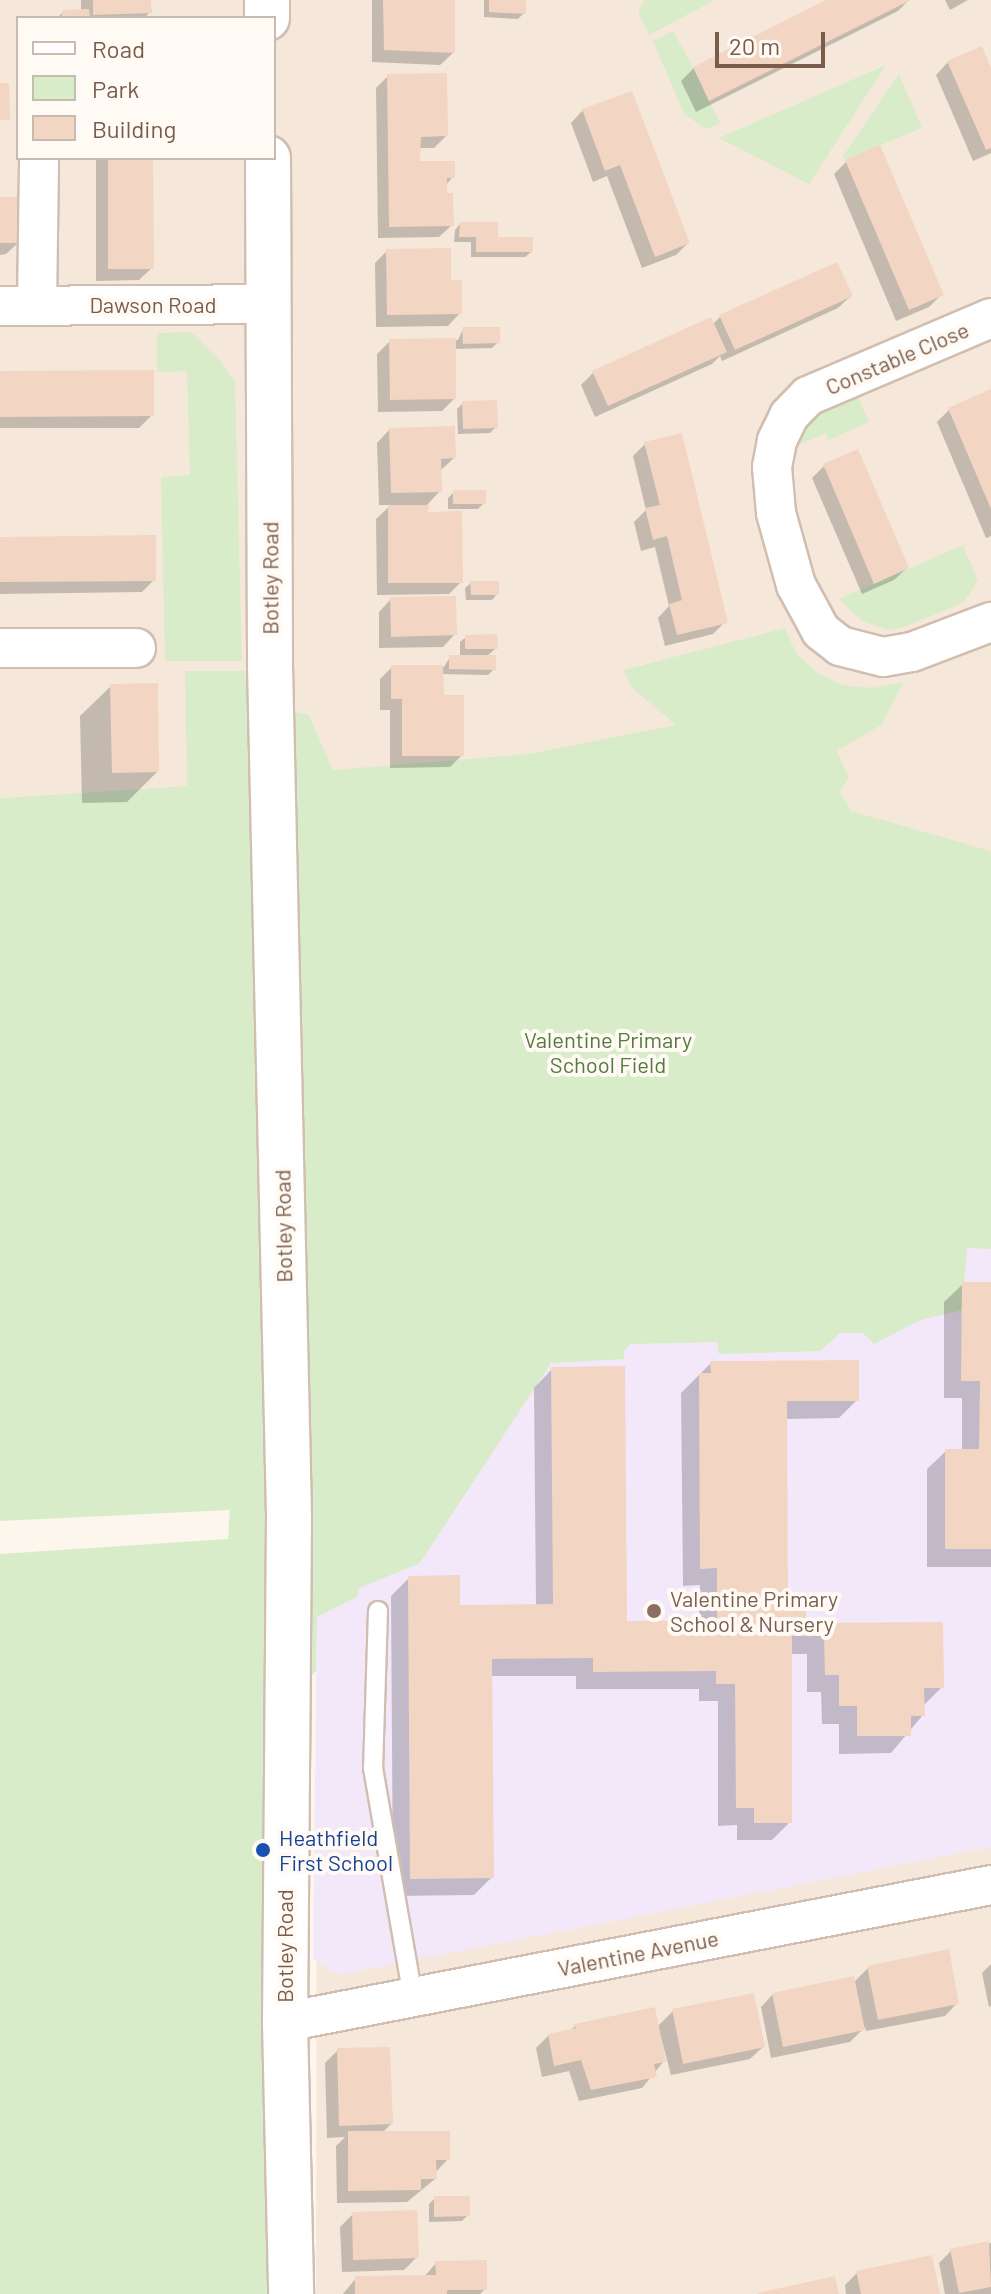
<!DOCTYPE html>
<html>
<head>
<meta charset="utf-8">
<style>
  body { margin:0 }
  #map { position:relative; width:991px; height:2294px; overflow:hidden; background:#fdf6ec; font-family:Barlow,sans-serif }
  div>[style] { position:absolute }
  .residential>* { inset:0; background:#f5e8da }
  .education>* { inset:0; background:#f3e8fa }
  .green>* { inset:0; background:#d8ecc9 }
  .shadow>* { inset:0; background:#0003 }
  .building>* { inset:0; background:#f3d5c3 }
  .roads { filter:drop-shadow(2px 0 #d1beb0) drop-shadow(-2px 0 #d1beb0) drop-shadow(0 2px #d1beb0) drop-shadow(0 -2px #d1beb0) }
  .service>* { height:18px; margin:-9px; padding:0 9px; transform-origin:9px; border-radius:9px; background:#fff }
  .minor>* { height:38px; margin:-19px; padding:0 19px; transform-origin:19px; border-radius:19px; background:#fff }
  .secondary>* { height:44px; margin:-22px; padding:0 22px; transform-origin:22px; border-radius:22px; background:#fff }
  .dots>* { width:22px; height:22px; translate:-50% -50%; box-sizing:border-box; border:4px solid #fffaf3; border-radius:50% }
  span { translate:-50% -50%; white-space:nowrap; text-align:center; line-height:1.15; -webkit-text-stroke:8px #fffaf3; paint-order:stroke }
  .street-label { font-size:22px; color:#7a5c4d }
  .park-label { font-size:22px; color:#537a41 }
  .education-label { font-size:22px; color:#785e54 }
  .left { translate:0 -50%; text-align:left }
  .transit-label { font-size:22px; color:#164399 }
  .legend { position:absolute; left:16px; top:16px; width:260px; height:144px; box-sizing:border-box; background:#fffaf3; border:2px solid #cabbb1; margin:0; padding:10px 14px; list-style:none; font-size:24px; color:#7a5c4d }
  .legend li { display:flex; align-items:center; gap:16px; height:40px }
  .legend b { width:40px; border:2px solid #cabbb1 }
  .scale { position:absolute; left:715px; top:32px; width:110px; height:36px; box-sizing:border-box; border:4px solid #7a5c4d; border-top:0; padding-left:10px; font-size:24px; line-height:28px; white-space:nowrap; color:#7a5c4d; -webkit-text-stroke:6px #fffaf3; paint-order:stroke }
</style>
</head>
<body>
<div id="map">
  <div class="residential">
    <div style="clip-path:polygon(evenodd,0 0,991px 0,991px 2294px,316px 2294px,317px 1604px,221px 784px,0 798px,0 0,18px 18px,274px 18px,274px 158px,18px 158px,18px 18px)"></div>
  </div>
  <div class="education">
    <div style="clip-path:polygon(967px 1248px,991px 1249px,991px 1847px,338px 1975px,313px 1959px,317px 1604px,420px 1563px,551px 1363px,624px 1359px,624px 1351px,630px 1344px,718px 1342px,719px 1353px,820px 1351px,840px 1333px,863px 1333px,874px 1344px,920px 1320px,962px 1310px)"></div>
  </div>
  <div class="green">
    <div style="clip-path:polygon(644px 0,715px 0,649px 35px,638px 13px)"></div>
    <div style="clip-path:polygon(673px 31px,693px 67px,720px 123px,706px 129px,684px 114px,653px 41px)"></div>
    <div style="clip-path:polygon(886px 65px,809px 184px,719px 138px)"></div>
    <div style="clip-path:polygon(899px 74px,922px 128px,845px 160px,843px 156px)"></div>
    <div style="clip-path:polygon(191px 332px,218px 358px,235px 382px,242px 661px,165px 661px,161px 477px,190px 475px,187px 371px,157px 372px,157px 333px)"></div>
    <div style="clip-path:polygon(857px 394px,869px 422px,829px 440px,825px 433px,794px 447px,800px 432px,813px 416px)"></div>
    <div style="clip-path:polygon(963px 545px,978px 581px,963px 603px,902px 628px,888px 630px,861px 620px,839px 599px)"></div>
    <div style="clip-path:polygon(785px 628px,796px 653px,816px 672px,842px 685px,873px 688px,904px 682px,881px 725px,837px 751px,849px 778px,840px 792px,851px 811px,991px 851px,991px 1249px,967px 1248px,962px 1310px,920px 1320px,874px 1344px,863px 1333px,840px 1333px,820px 1351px,719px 1354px,717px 1342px,630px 1344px,624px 1351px,624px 1359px,551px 1363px,420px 1563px,359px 1588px,357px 1597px,317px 1617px,316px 1671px,287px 1700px,265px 1712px,267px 2294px,0 2294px,0 1554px,228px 1539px,230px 1510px,0 1521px,0 798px,187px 786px,185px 671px,245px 671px,248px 701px,309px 715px,333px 770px,529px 754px,676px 725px,631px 687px,624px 670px)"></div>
  </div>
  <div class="shadow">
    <div style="clip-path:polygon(81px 0,149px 0,150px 12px,144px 18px,57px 18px,63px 12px,81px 11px)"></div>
    <div style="clip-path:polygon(372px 0,453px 0,453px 53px,440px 65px,372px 62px)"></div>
    <div style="clip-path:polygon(484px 0,524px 0,524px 13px,518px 19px,484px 17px)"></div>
    <div style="clip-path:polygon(831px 0,909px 0,898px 11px,696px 112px,681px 81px,694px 68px)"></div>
    <div style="clip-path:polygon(945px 0,968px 0,950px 10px)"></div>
    <div style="clip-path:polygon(948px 62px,991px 72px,991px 153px,973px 161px,936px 75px)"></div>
    <div style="clip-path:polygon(388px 76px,446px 136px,434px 148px,419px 148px,418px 163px,453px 177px,445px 186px,452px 225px,439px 237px,378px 238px,376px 88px)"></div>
    <div style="clip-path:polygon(583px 110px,688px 243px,676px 255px,642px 268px,607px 176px,593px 182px,571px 123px)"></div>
    <div style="clip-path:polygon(878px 148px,942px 294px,929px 307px,896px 321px,834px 174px,846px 162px)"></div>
    <div style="clip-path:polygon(96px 158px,151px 158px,152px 268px,139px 280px,96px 281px)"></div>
    <div style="clip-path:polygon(0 199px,19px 242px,6px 254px,0 255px)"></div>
    <div style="clip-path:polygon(460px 224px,496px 239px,531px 252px,525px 257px,471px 257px,471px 242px,454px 242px,455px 230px)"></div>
    <div style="clip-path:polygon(387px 251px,460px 313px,448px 326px,376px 327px,375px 263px)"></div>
    <div style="clip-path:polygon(851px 296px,838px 308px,722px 361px,720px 356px,712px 364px,595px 417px,581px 385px,593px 373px,712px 325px,720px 317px)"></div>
    <div style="clip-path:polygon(463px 329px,498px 342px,492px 348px,454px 349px,454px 399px,442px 411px,378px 412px,377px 354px,390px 341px,458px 340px)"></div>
    <div style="clip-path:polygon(0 373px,152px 415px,139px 428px,0 428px)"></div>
    <div style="clip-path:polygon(991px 391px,991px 536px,986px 538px,937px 422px,949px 410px)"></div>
    <div style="clip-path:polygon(463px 403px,496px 427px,490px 433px,458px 434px,457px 409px)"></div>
    <div style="clip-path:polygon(389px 430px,454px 458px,441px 470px,440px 491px,427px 505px,426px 514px,461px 582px,449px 594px,377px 595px,376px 519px,391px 505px,379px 505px,377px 443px)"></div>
    <div style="clip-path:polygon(645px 444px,725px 622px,713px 634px,665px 646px,658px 618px,669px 606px,655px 547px,641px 551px,634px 522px,646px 510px,633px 456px)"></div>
    <div style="clip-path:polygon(824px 466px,907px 568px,894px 580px,862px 594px,812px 478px)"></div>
    <div style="clip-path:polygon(454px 492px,484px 503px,478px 509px,448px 509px,448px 498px)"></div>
    <div style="clip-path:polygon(0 539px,154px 580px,142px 592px,0 594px)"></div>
    <div style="clip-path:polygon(471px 583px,497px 594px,492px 600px,466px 600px,465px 588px)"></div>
    <div style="clip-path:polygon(391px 599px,455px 634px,443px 647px,379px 648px,379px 612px)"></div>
    <div style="clip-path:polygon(466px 637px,496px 648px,486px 657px,494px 669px,488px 675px,441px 674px,442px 697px,462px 755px,450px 767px,390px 768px,390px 710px,380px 710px,380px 679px,392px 667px,444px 667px,450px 657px,460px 657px,460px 642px)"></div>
    <div style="clip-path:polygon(111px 686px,157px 772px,127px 802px,82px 803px,80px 716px)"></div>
    <div style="clip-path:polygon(963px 1284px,991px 1284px,991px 1567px,927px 1567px,927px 1469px,946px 1451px,962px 1451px,962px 1398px,944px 1398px,944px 1302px)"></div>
    <div style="clip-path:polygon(711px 1363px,857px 1400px,839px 1418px,785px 1419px,786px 1598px,804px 1625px,942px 1687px,923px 1706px,923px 1715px,891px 1753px,839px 1754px,839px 1724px,822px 1724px,821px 1692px,807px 1692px,807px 1654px,790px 1654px,790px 1822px,772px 1840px,737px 1840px,737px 1825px,718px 1826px,718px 1701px,699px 1701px,699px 1689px,576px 1689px,576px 1676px,490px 1676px,492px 1877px,474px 1895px,393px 1896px,391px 1596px,409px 1578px,459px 1607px,536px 1606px,534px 1388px,552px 1369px,625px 1623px,699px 1622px,700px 1585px,683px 1586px,681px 1393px)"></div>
    <div style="clip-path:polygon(991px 1964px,991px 2006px,989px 2007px,982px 1973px)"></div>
    <div style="clip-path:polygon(868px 1968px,957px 2003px,945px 2016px,866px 2031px,865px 2027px,850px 2042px,771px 2058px,761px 2007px,773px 1994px,853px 1983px)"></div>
    <div style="clip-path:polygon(673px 2011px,763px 2047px,750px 2059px,671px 2075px,658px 2026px)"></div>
    <div style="clip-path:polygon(575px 2026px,664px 2061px,642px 2088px,579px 2101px,569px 2071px,542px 2077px,536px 2048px,548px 2036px,569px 2032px)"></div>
    <div style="clip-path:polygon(338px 2050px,391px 2124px,382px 2133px,448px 2159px,436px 2172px,435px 2179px,407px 2202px,337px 2203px,336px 2146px,345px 2137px,327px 2138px,325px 2063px)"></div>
    <div style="clip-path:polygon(435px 2198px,468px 2215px,462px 2221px,429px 2222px,429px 2204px)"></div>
    <div style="clip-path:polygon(353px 2214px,417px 2257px,404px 2270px,342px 2272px,340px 2227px)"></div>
    <div style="clip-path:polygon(991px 2243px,991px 2294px,945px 2294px,939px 2263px,951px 2251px)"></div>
    <div style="clip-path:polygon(436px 2263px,485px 2289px,480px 2294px,343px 2294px,356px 2278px,424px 2277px)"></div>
    <div style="clip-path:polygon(857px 2273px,938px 2294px,846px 2294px,845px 2285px)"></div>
  </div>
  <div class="building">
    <div style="clip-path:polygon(93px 0,151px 0,152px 13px,93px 15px)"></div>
    <div style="clip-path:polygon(383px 0,455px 0,455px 53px,384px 50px)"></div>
    <div style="clip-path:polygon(489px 0,526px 0,526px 14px,489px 12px)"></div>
    <div style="clip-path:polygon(826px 0,911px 0,709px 101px,693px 67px)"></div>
    <div style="clip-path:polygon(89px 9px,90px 18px,62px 18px,62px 10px)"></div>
    <div style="clip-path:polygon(982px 46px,991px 68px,991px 148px,986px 150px,947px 61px)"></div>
    <div style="clip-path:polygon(447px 73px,448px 136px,421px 137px,420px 161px,455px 161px,455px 178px,447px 178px,447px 193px,453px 193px,454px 226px,389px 227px,387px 74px)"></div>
    <div style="clip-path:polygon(0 83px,9px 83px,10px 120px,0 120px)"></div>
    <div style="clip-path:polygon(632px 91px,690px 243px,655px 257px,620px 165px,605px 171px,582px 109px)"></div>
    <div style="clip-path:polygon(880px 145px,944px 295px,909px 310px,845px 160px)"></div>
    <div style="clip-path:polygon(108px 158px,153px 158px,154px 269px,108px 269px)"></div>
    <div style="clip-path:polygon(0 197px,21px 197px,21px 243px,0 243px)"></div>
    <div style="clip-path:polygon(460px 222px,498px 222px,498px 237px,533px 237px,533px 252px,476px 252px,476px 237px,459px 237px)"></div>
    <div style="clip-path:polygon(451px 248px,451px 280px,462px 280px,462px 314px,387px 315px,386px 249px)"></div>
    <div style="clip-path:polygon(837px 262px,853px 296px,735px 350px,719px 315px)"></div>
    <div style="clip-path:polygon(711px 317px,727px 352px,608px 406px,592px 371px)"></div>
    <div style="clip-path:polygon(462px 327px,500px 327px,500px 343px,463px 344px)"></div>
    <div style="clip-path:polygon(456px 338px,456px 399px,390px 400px,389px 339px)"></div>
    <div style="clip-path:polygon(154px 370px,154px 416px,0 417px,0 371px)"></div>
    <div style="clip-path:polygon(991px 389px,991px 509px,948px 408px)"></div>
    <div style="clip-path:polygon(497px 400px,498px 428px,463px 429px,462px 401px)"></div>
    <div style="clip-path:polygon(455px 426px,456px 458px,441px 459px,442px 492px,391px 493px,389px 428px)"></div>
    <div style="clip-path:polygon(682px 433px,728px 623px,677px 635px,669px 604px,682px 600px,667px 536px,653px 540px,645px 508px,660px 505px,644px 442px)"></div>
    <div style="clip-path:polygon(858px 449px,909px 568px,874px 584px,823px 464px)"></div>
    <div style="clip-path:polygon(453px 490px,486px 490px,486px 504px,453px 504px)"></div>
    <div style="clip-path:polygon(388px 505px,429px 505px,428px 512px,462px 511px,463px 583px,388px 583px)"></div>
    <div style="clip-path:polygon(156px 535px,156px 581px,0 582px,0 537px)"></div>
    <div style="clip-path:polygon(470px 581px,499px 581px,499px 595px,471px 595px)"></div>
    <div style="clip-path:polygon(456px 596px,457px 635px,391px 637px,390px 597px)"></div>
    <div style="clip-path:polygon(497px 634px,498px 649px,465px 649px,465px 635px)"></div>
    <div style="clip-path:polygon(449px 655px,496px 655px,496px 670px,449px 669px)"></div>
    <div style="clip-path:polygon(391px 665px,443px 665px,444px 695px,464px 695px,464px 756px,402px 756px,402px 699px,391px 699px)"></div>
    <div style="clip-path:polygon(158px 683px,159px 772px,112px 773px,110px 684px)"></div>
    <div style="clip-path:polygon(962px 1282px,991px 1282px,991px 1549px,945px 1549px,945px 1449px,979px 1449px,980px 1381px,961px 1381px)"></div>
    <div style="clip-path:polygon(859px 1360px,859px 1401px,787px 1401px,788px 1596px,806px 1595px,806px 1623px,943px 1622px,944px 1688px,924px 1688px,925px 1716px,911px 1716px,911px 1736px,857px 1736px,857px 1706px,839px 1706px,839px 1675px,825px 1675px,824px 1636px,792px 1636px,792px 1823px,754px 1823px,754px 1808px,736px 1808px,735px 1684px,716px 1684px,716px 1671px,593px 1672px,593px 1658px,492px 1659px,494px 1878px,410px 1879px,408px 1576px,460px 1575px,460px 1605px,553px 1604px,551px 1367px,625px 1366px,627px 1621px,717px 1620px,717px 1568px,700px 1569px,699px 1373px,711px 1373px,710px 1361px)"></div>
    <div style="clip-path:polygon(949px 1949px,959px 2004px,878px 2020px,867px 1966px)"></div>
    <div style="clip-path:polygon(854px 1976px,865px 2030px,783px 2047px,772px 1993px)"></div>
    <div style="clip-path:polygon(754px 1993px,765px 2047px,683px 2064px,672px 2009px)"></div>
    <div style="clip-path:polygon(655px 2007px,666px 2062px,654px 2064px,657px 2077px,591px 2090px,581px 2060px,554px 2066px,548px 2034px,576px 2028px,574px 2024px)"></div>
    <div style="clip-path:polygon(390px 2047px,393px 2124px,339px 2126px,337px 2048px)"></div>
    <div style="clip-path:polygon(348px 2131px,450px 2131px,450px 2160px,436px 2160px,437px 2179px,421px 2179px,421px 2190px,348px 2191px)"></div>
    <div style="clip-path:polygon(434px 2196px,470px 2196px,470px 2216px,434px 2217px)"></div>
    <div style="clip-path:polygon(417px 2210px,419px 2258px,353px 2260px,352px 2212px)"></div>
    <div style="clip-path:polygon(989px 2241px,991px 2287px,959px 2293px,950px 2249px)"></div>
    <div style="clip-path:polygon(932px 2255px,940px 2294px,861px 2294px,856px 2271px)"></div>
    <div style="clip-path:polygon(487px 2260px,487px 2290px,447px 2290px,447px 2294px,355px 2294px,355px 2276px,436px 2275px,435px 2261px)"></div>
    <div style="clip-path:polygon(835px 2276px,839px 2294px,758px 2294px,758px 2293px)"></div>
  </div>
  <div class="roads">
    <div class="service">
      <div style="left:378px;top:1611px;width:157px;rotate:91.8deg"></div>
      <div style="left:373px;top:1768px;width:232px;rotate:80.1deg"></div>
    </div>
    <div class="minor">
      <div style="left:0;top:306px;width:268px;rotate:-0.4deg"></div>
      <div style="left:37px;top:306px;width:148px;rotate:-89.2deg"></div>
      <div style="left:991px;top:318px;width:199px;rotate:156.9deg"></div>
      <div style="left:808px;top:396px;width:28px;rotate:134deg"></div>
      <div style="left:789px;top:416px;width:28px;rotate:116deg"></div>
      <div style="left:777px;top:441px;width:26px;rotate:101deg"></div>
      <div style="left:772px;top:467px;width:46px;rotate:85deg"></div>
      <div style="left:776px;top:513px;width:75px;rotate:74.5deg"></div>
      <div style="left:796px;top:585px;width:52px;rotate:61.5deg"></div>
      <div style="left:821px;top:631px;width:24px;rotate:38deg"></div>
      <div style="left:840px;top:646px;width:44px;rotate:14.3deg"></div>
      <div style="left:883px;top:657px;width:29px;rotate:-10deg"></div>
      <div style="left:912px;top:652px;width:85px;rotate:-20.8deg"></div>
      <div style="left:0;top:648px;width:136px"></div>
      <div style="left:285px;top:2022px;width:719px;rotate:-10.98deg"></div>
    </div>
    <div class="secondary">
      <div style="left:267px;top:0;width:18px;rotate:90deg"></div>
      <div style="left:268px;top:158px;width:507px;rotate:89.77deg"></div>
      <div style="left:270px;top:665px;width:852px;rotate:88.72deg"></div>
      <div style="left:289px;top:1517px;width:505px;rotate:90.45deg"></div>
      <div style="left:285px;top:2022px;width:272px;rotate:88.7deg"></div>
    </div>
  </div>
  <div class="dots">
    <div style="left:654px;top:1611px;background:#8d6e63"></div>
    <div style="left:263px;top:1850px;background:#1a4fb4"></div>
  </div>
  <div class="street-label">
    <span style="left:153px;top:305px">Dawson Road</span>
    <span style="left:897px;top:358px;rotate:-23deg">Constable Close</span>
    <span style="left:270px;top:578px;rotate:-90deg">Botley Road</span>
    <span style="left:283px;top:1226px;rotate:-91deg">Botley Road</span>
    <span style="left:285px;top:1946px;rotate:-90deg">Botley Road</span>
    <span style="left:638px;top:1953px;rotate:-11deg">Valentine Avenue</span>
  </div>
  <div class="park-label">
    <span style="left:608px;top:1052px">Valentine Primary<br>School Field</span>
  </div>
  <div class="education-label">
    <span class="left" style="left:670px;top:1611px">Valentine Primary<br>School &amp; Nursery</span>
  </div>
  <div class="transit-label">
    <span class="left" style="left:279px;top:1850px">Heathfield<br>First School</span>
  </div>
  <ul class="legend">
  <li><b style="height:10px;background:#fff"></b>Road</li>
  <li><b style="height:22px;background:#d8ecc9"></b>Park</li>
  <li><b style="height:22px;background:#f3d5c3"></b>Building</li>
  </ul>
  <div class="scale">20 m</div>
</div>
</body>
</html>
